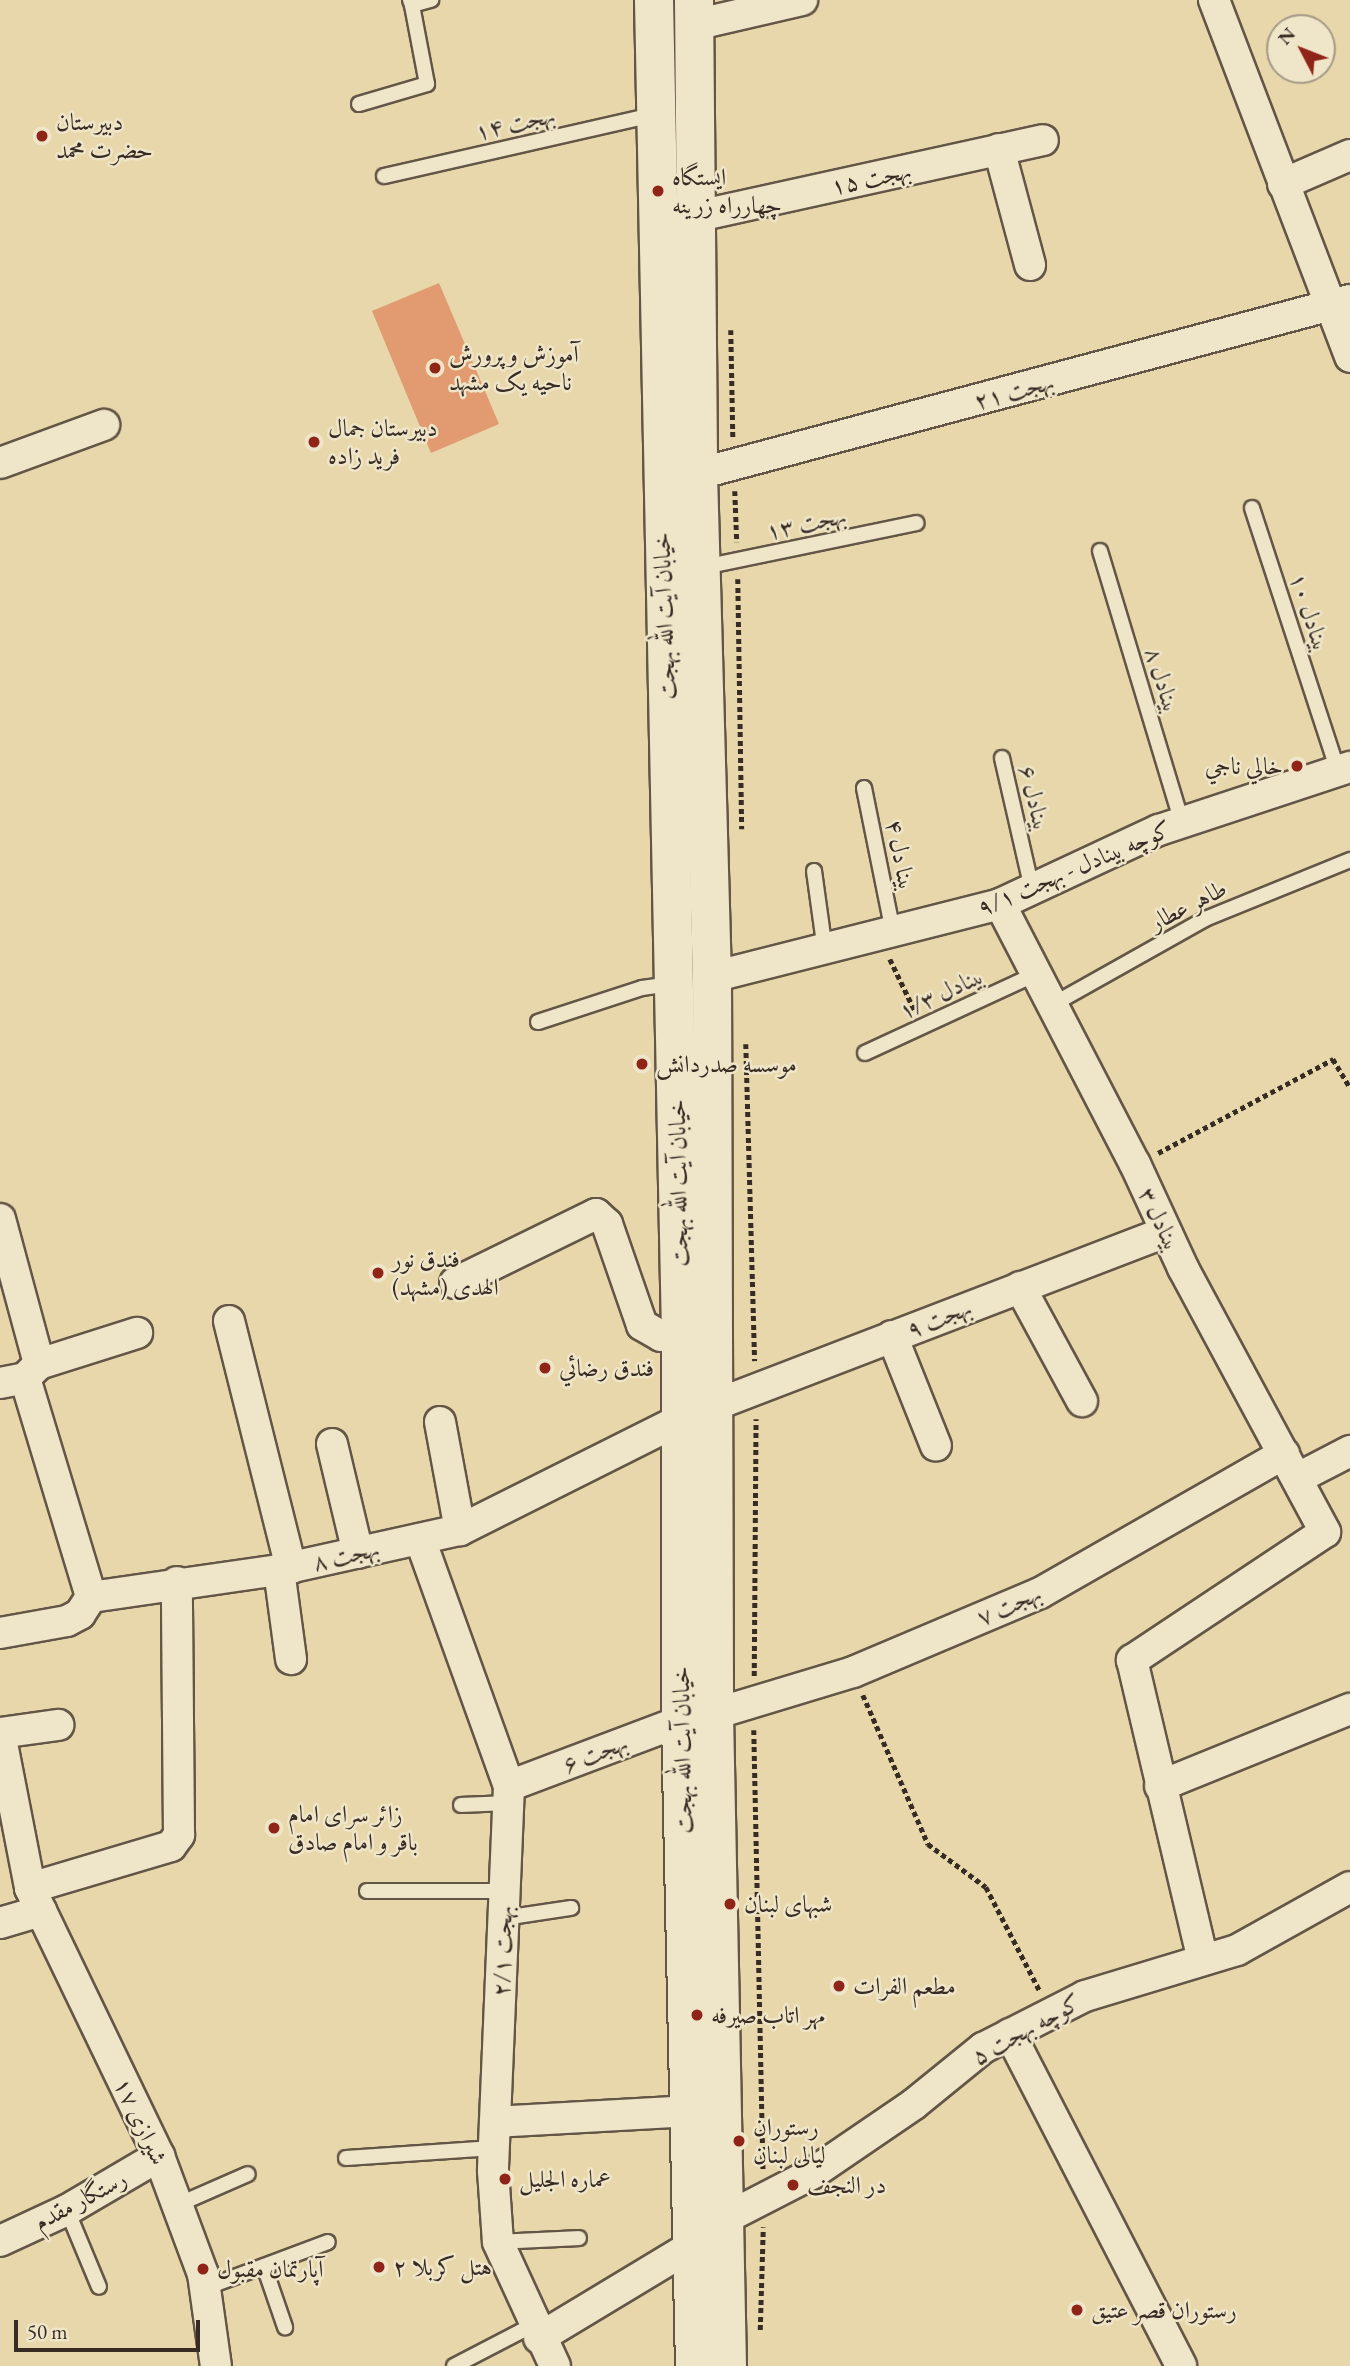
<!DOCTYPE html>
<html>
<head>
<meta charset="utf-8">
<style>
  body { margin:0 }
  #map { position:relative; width:1350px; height:2366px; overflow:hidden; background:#e7d7aa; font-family:"EB Garamond",Amiri,serif }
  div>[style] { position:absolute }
  .building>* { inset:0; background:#e29a70 }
  .path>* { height:4.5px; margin-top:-2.25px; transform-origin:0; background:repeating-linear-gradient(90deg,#372b24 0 5px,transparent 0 8.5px) }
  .roads { filter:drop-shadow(2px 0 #635646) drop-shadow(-2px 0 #635646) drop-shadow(0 2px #635646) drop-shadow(0 -2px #635646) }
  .service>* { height:14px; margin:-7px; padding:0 7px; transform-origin:7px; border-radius:7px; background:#efe5c8 }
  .minor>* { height:30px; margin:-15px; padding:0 15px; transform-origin:15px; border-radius:15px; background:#efe5c8 }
  .secondary>* { height:38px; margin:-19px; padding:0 19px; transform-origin:19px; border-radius:19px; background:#efe5c8 }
  .dots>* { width:19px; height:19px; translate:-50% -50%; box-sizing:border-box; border:4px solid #efe5c8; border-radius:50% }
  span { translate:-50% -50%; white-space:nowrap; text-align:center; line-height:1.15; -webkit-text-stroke:5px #efe5c8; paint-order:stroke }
  .poi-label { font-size:24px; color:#372b24 }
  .left { translate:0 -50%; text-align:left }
  .right { translate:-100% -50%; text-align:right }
  .street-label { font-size:24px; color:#372b24 }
  .north { position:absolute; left:1266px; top:14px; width:70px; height:70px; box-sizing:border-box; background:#efe5c8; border:2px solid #a59b86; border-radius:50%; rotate:312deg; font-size:19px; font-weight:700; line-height:28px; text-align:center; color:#372b24 }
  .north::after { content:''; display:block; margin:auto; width:24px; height:32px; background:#8f2418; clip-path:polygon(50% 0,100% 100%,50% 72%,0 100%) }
  .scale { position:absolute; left:14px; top:2320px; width:186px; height:32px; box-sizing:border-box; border:4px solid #372b24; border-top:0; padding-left:9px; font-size:21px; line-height:24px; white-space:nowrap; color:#372b24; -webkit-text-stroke:5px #efe5c8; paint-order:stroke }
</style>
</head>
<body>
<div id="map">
  <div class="building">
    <div style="clip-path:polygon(439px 283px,499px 424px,431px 453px,372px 311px)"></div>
  </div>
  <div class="path">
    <div style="left:731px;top:330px;width:107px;rotate:88.9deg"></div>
    <div style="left:735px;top:491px;width:51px;rotate:87.8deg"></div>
    <div style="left:738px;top:579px;width:250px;rotate:89.1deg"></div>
    <div style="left:890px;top:959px;width:58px;rotate:64.3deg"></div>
    <div style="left:746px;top:1044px;width:317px;rotate:88.4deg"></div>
    <div style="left:1158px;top:1153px;width:199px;rotate:-28.2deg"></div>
    <div style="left:1333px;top:1059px;width:33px;rotate:59deg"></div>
    <div style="left:754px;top:1676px;width:257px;rotate:-89.6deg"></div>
    <div style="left:863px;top:1695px;width:163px;rotate:66.4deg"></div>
    <div style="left:928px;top:1844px;width:72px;rotate:36.6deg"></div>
    <div style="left:986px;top:1887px;width:117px;rotate:62.6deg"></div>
    <div style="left:754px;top:1730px;width:439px;rotate:88.8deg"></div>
    <div style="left:760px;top:2330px;width:103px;rotate:-88.3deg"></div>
  </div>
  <div class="roads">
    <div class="service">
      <div style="left:410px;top:0;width:5px;rotate:68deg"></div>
      <div style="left:412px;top:5px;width:20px;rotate:-15deg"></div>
      <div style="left:359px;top:104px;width:71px;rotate:-16.4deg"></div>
      <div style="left:427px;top:84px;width:80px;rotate:-100.8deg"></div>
      <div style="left:384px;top:176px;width:279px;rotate:-12.8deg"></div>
      <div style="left:1252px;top:508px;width:277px;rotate:71.9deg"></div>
      <div style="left:1100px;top:551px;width:283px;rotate:73.2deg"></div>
      <div style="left:704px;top:567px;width:217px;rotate:-11.7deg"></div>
      <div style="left:1002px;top:758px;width:134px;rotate:77.1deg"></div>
      <div style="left:864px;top:788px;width:147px;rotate:78.6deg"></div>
      <div style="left:814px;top:871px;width:80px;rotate:82.1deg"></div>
      <div style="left:1052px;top:1005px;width:176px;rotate:-29.3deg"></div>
      <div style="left:1205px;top:919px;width:157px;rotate:-22.1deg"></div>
      <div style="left:538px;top:1022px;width:109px;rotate:-18.1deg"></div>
      <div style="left:642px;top:988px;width:30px;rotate:-8deg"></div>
      <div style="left:865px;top:1053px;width:188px;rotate:-24.8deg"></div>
      <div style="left:461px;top:1805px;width:47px;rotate:-2.4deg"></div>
      <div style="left:367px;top:1891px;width:137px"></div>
      <div style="left:504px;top:1918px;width:68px;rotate:-8.5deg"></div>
      <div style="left:346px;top:2158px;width:148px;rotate:-3.9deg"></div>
      <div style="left:177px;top:2205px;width:77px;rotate:-23.6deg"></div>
      <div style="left:67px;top:2210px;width:83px;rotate:67.4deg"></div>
      <div style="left:498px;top:2242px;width:81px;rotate:-2.8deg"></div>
      <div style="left:264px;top:2266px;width:65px;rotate:71deg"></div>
      <div style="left:205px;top:2288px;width:131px;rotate:-20.5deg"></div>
      <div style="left:454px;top:2366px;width:89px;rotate:-27.4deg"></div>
    </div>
    <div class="minor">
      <div style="left:1214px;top:0;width:382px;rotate:69.1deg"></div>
      <div style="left:694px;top:25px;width:111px;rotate:-13deg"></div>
      <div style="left:999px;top:149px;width:120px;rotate:75deg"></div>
      <div style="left:1283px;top:184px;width:73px;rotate:-23.4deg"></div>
      <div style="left:698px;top:216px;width:353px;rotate:-12.4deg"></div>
      <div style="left:0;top:463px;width:111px;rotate:-20.1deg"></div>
      <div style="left:698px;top:474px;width:675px;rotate:-14.94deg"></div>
      <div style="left:1000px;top:904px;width:293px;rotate:62.6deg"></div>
      <div style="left:1135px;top:1164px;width:115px;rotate:65.2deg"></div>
      <div style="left:1183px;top:1268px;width:300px;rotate:61.7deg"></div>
      <div style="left:1325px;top:1532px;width:232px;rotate:146.4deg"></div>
      <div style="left:1132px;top:1660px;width:308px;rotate:76.7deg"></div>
      <div style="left:712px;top:977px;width:297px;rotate:-14.2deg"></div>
      <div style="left:1000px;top:904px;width:175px;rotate:-25deg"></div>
      <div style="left:1159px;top:830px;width:201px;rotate:-18.3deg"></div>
      <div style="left:0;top:1219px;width:150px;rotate:74.9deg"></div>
      <div style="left:455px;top:1283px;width:157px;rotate:-26.1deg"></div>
      <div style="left:596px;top:1214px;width:15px;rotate:42deg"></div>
      <div style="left:607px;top:1224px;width:107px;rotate:70.9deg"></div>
      <div style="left:642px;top:1325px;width:22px;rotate:30deg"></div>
      <div style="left:661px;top:1336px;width:20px;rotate:-9deg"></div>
      <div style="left:1020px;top:1287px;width:130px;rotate:61.5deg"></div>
      <div style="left:229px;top:1321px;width:255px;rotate:75.9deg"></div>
      <div style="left:892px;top:1336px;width:118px;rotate:68.2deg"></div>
      <div style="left:25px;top:1378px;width:229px;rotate:73.2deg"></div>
      <div style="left:0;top:1383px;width:25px;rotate:-11deg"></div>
      <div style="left:25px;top:1378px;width:20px;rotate:-45deg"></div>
      <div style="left:39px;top:1364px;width:103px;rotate:-17.6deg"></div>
      <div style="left:715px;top:1405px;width:482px;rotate:-21deg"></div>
      <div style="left:440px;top:1422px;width:110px;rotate:79.5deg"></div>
      <div style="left:332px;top:1444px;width:112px;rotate:76.6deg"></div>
      <div style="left:1298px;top:1478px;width:59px;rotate:-27.4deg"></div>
      <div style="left:420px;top:1539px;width:263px;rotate:70.2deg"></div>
      <div style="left:509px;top:1786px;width:385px;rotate:92.4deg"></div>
      <div style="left:493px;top:2171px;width:71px;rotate:86deg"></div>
      <div style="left:498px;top:2242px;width:136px;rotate:65.3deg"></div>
      <div style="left:279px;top:1570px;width:90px;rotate:82.3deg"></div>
      <div style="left:0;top:1633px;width:68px;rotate:-10.2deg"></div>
      <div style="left:67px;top:1621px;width:15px;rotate:-28deg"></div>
      <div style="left:80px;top:1614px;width:20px;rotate:-57deg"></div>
      <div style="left:91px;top:1597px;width:190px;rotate:-8.2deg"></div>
      <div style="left:279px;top:1570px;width:185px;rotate:-12.5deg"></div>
      <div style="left:460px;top:1530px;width:246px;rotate:-26.6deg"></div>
      <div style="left:714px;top:1714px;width:145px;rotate:-16.8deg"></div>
      <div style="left:853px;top:1672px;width:203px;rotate:-22.9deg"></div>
      <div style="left:1040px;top:1593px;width:281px;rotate:-29.7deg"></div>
      <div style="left:0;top:1733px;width:158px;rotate:79deg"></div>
      <div style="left:30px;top:1888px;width:297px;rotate:64.3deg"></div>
      <div style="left:159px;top:2156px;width:126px;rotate:69.6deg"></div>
      <div style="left:203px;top:2274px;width:93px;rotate:82deg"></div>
      <div style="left:0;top:1733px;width:59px;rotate:-7.9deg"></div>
      <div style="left:509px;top:1786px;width:184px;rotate:-20.7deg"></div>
      <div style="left:1160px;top:1786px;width:205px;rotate:-22.1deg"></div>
      <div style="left:30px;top:1888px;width:147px;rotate:-16.6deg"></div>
      <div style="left:171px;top:1846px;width:14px;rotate:-54deg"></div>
      <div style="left:179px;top:1835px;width:253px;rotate:-90.5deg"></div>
      <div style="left:0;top:1923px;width:43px;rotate:-16.3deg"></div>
      <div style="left:1010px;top:2034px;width:373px;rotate:62.7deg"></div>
      <div style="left:495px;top:2122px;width:195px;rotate:-3.2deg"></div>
      <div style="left:726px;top:2218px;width:98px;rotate:-27.3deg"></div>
      <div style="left:813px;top:2173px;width:122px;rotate:-34.3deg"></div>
      <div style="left:914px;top:2104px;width:89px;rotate:-39.1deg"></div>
      <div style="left:983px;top:2048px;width:114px;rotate:-27deg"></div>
      <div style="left:1085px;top:1996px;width:159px;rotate:-16.8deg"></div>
      <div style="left:1237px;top:1950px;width:129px;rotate:-29.1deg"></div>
      <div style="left:0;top:2241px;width:74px;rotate:-24.8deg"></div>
      <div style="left:67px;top:2210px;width:107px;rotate:-30.4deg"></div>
      <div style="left:539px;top:2338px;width:180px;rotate:-31.1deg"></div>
    </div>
    <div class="secondary">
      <div style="left:654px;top:0;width:1333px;rotate:88.84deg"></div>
      <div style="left:681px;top:1333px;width:388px;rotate:90deg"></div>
      <div style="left:681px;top:1721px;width:645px;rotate:88.76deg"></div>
      <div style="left:694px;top:0;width:474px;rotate:89.5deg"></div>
      <div style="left:698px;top:474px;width:503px;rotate:88.41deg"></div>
      <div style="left:712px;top:977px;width:737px;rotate:89.84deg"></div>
      <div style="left:714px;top:1714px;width:652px;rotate:88.86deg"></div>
    </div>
  </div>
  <div class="dots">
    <div style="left:42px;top:136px;background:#8f2418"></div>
    <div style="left:658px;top:191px;background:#8f2418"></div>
    <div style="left:435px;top:368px;background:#8f2418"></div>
    <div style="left:314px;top:442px;background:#8f2418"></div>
    <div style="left:1297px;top:766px;background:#8f2418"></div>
    <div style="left:642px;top:1064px;background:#8f2418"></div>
    <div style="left:378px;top:1273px;background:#8f2418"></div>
    <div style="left:545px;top:1368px;background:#8f2418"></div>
    <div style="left:274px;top:1828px;background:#8f2418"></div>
    <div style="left:730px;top:1904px;background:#8f2418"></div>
    <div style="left:839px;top:1986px;background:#8f2418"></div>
    <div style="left:697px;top:2015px;background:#8f2418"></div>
    <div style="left:739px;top:2141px;background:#8f2418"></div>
    <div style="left:505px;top:2179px;background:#8f2418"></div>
    <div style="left:793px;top:2185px;background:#8f2418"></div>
    <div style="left:379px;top:2267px;background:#8f2418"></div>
    <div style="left:203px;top:2269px;background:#8f2418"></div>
    <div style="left:1077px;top:2310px;background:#8f2418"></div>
  </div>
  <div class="poi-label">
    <span class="left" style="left:56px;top:136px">دبیرستان<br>حضرت محمد</span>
    <span class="left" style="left:672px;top:191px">ایستگاه<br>چهارراه زرینه</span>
    <span class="left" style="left:449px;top:368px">آموزش و پرورش<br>ناحیه یک مشهد</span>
    <span class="left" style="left:328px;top:442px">دبیرستان جمال<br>فرید زاده</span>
    <span class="right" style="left:1283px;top:766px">خالي ناجي</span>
    <span class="left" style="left:656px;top:1064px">موسسه صدردانش</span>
    <span class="left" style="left:392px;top:1273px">فندق نور<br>الهدى (مشهد)</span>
    <span class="left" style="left:559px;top:1368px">فندق رضائي</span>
    <span class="left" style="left:288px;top:1828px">زائر سرای امام<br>باقر و امام صادق</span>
    <span class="left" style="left:744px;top:1904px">شبهای لبنان</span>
    <span class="left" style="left:853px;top:1986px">مطعم الفرات</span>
    <span class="left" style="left:711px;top:2015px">مهر اتاب صيرفه</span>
    <span class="left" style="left:753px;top:2141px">رستوران<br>لیالی لبنان</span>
    <span class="left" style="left:519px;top:2179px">عماره الجلیل</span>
    <span class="left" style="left:807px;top:2185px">در النجف</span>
    <span class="left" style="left:393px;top:2267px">هتل کربلا ۲</span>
    <span class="left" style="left:217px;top:2269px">آپارتمان مقبول</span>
    <span class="left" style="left:1091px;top:2310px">رستوران قصر عتیق</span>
  </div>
  <div class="street-label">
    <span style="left:515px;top:123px;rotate:-13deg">بهجت ۱۴</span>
    <span style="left:871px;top:178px;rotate:-12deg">بهجت ۱۵</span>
    <span style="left:1014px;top:391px;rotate:-15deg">بهجت ۲۱</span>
    <span style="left:806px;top:523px;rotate:-12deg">بهجت ۱۳</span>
    <span style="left:1310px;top:612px;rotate:72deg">بینادل ۱۰</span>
    <span style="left:664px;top:616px;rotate:-92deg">خیابان آیت الله بهجت</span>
    <span style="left:1163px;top:680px;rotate:73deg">بینادل ۸</span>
    <span style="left:1035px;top:798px;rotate:77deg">بینادل ۶</span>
    <span style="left:901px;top:855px;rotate:79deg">بینا دل ۴</span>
    <span style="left:1074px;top:868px;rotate:-23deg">کوچه بینادل - بهجت ۹/۱</span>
    <span style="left:1188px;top:905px;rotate:-27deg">طاهر عطار</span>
    <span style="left:941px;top:993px;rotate:-25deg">بینادل ۱/۳</span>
    <span style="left:678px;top:1183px;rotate:-91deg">خیابان آیت الله بهجت</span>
    <span style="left:1160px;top:1219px;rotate:65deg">بینادل ۳</span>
    <span style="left:939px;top:1318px;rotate:-21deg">بهجت ۹</span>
    <span style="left:346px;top:1555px;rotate:-13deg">بهجت ۸</span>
    <span style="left:1009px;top:1605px;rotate:-24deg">بهجت ۷</span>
    <span style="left:682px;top:1750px;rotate:-91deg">خیابان آیت الله بهجت</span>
    <span style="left:595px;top:1753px;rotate:-21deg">بهجت ۶</span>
    <span style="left:502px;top:1951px;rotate:-88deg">بهجت ۲/۱</span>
    <span style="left:1026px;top:2029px;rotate:-29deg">کوچه بهجت ۵</span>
    <span style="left:141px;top:2121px;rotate:65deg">شیرازی ۱۷</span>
    <span style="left:80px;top:2200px;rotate:-28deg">رستگار مقدم</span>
  </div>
  <div class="north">N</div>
  <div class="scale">50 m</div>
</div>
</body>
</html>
